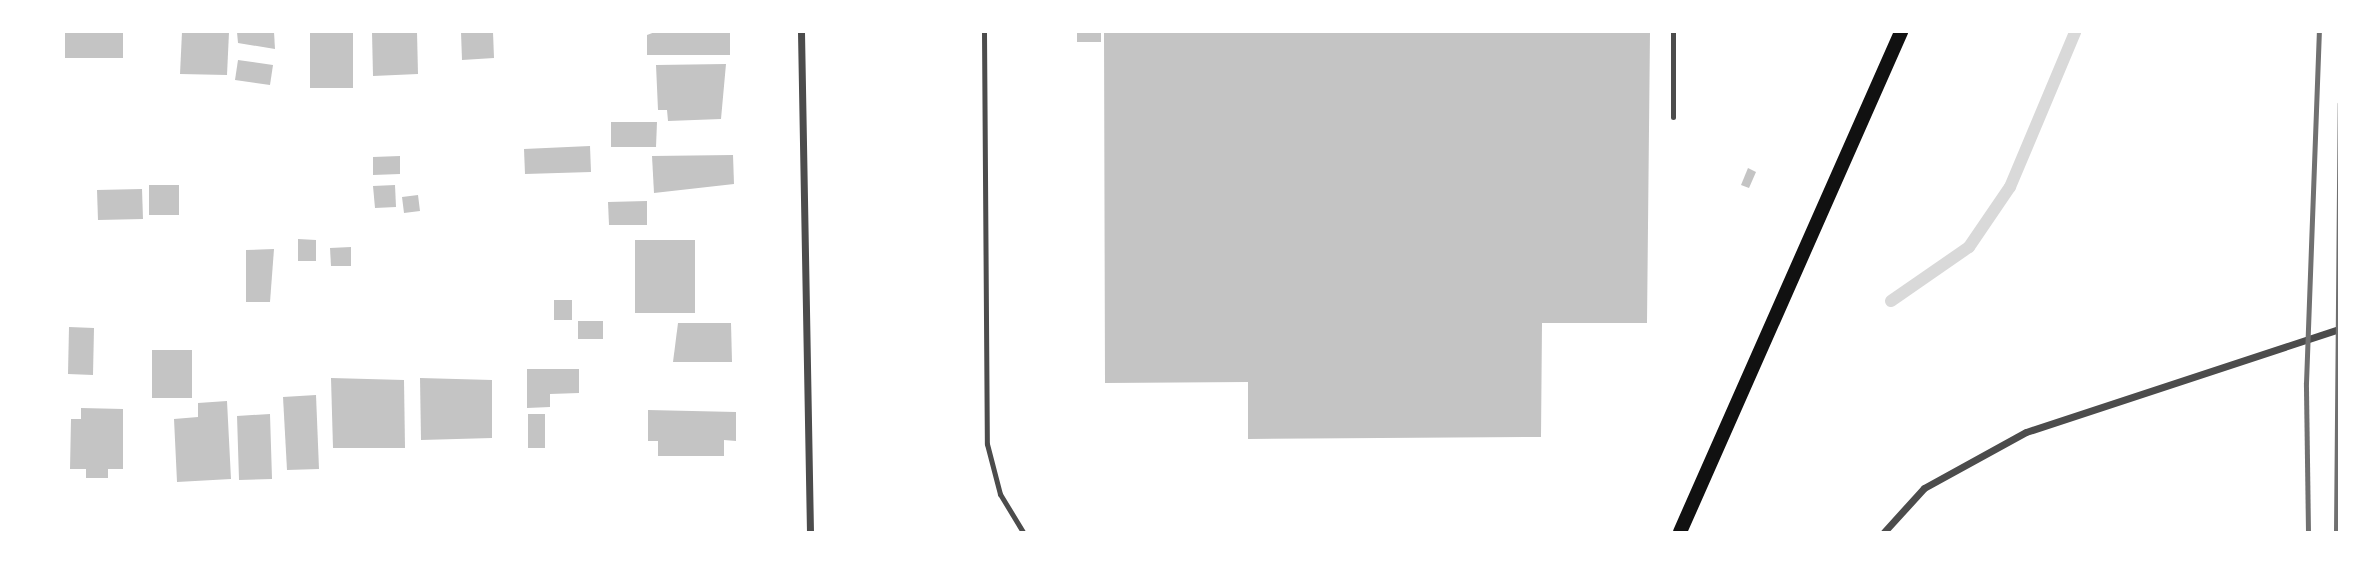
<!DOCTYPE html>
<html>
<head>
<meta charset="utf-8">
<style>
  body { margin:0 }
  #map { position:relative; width:2371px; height:564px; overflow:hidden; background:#fff; font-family:Mulish,sans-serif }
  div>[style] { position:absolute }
  .stream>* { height:12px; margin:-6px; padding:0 6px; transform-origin:6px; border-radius:6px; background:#d9d9d9 }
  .building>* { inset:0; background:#c4c4c4 }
  .service>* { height:5px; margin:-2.5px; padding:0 2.5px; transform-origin:2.5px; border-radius:2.5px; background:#4c4c4c }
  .minor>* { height:7px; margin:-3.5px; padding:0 3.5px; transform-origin:3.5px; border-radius:3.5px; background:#4c4c4c }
  .secondary>* { height:14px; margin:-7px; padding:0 7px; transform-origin:7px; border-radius:7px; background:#111 }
  .rail>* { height:5px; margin:-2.5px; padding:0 2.5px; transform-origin:2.5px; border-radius:2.5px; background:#707070 }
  span { translate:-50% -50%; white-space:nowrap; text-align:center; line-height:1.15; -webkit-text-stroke:7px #fff; paint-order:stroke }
  .frame { position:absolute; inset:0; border:33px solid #fff; pointer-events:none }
</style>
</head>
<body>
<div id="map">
  <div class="stream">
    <div style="left:1891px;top:301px;width:95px;rotate:-34.7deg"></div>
    <div style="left:1969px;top:247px;width:73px;rotate:-55.7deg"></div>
    <div style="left:2010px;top:187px;width:168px;rotate:-67.2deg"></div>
  </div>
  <div class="building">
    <div style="clip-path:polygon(65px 32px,123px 32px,123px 58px,65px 58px)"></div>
    <div style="clip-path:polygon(182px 32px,229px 32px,227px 75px,180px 74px)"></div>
    <div style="clip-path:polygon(237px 32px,274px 32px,275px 49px,238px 43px)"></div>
    <div style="clip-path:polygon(310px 32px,353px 32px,353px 88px,310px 88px)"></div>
    <div style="clip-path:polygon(372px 32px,417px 32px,418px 74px,373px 76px)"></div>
    <div style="clip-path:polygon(461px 32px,493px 32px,494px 58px,462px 60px)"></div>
    <div style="clip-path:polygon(655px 32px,730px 32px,730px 55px,647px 55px,647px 35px)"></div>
    <div style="clip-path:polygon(1077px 32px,1101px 32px,1101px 42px,1077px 42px)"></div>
    <div style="clip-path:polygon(1104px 32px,1650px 32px,1647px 323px,1542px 323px,1541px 437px,1248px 439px,1248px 382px,1105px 383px)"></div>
    <div style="clip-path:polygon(238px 60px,273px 65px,270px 85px,235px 80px)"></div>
    <div style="clip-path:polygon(726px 64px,721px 119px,668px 121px,667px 110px,658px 110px,656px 65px)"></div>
    <div style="clip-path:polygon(611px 122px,657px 122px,656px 147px,611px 147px)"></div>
    <div style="clip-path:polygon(590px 146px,591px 172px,525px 174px,524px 149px)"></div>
    <div style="clip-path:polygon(733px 155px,734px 184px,654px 193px,652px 156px)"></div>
    <div style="clip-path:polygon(400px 156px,400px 174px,373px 175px,373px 157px)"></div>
    <div style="clip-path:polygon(1748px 168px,1756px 172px,1749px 188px,1741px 185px)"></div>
    <div style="clip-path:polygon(149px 185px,179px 185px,179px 215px,149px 215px)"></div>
    <div style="clip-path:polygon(395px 185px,396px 207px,375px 208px,373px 186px)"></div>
    <div style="clip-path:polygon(142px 189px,143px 219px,98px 220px,97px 190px)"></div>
    <div style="clip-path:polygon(418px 195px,420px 211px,404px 213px,402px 197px)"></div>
    <div style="clip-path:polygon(647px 201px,647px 225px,609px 225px,608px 202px)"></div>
    <div style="clip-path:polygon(298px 239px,316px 240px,316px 261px,298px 261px)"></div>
    <div style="clip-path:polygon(635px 240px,695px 240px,695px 313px,635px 313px)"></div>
    <div style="clip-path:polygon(351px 247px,351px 266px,331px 266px,330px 248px)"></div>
    <div style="clip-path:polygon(274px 249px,270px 302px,246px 302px,246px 250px)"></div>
    <div style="clip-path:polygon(554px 300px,572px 300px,572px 320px,554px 320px)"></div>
    <div style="clip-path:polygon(578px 321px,603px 321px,603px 339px,578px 339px)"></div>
    <div style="clip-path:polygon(678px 323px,731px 323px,732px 362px,673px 362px)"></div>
    <div style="clip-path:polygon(69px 327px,94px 328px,93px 375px,68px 374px)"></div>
    <div style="clip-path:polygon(152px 350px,192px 350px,192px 398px,152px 398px)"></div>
    <div style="clip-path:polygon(527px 369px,579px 369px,579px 393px,550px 394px,550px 407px,527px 408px)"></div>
    <div style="clip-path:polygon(331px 378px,404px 380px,405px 448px,333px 448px)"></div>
    <div style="clip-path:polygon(420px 378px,492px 380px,492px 438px,421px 440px)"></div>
    <div style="clip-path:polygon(316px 395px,319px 469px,287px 470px,283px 397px)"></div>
    <div style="clip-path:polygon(227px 401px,231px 479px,177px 482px,174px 419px,198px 417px,198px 403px)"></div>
    <div style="clip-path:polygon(81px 408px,123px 409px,123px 469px,108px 469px,108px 478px,86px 478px,86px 469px,70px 469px,71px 419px,81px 419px)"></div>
    <div style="clip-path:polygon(648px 410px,736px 412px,736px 441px,724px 440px,724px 456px,658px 456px,658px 441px,648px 441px)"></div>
    <div style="clip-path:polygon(270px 414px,272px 479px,239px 480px,237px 416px)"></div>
    <div style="clip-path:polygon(528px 414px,545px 414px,545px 448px,528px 448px)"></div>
  </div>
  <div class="service">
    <div style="left:984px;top:32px;width:412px;rotate:89.6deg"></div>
    <div style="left:987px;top:444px;width:52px;rotate:75.4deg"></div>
    <div style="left:1000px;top:494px;width:44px;rotate:58.8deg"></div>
    <div style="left:1673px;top:32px;width:85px;rotate:90deg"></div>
  </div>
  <div class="minor">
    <div style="left:801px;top:32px;width:500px;rotate:88.97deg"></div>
    <div style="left:1884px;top:532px;width:59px;rotate:-47.7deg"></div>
    <div style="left:1924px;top:488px;width:116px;rotate:-28.8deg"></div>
    <div style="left:2026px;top:432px;width:330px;rotate:-18.2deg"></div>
  </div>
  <div class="secondary">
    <div style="left:1680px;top:532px;width:547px;rotate:-66.15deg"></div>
  </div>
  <div class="rail">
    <div style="left:2308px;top:532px;width:149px;rotate:-90.8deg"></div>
    <div style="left:2306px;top:383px;width:351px;rotate:-87.9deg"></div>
    <div style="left:2336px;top:532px;width:429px;rotate:-89.5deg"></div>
  </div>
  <div class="frame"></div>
</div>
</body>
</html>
